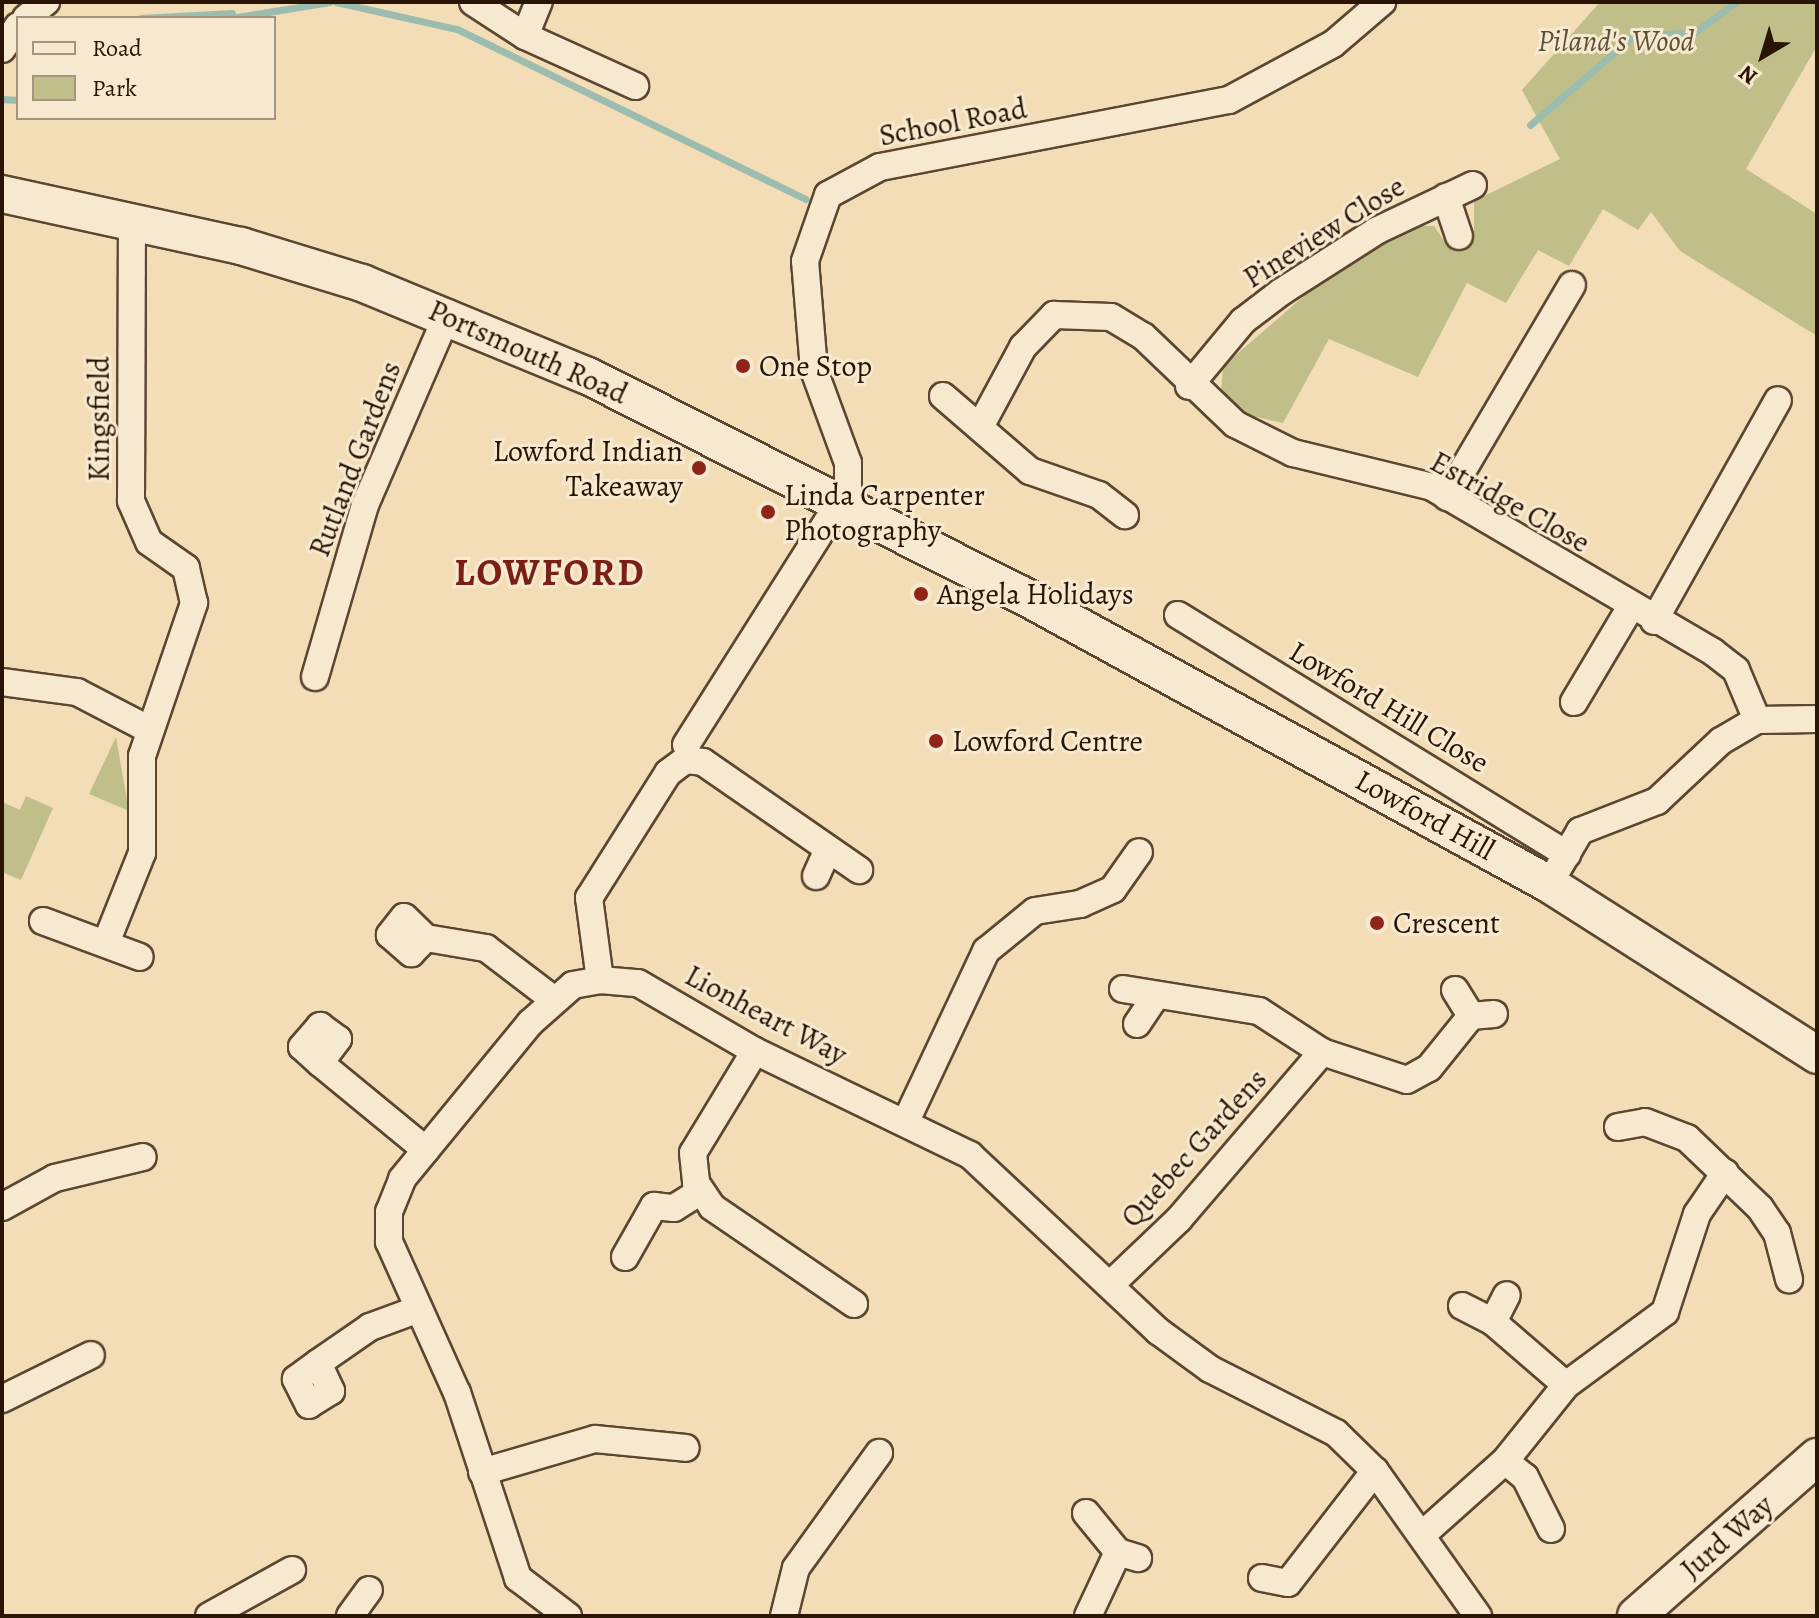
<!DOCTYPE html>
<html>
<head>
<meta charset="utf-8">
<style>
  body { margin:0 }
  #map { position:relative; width:1819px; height:1618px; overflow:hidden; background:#f3ddb6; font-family:Alegreya,serif }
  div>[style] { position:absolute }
  .green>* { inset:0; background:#c0bf8a }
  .stream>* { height:7px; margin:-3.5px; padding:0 3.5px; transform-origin:3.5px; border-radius:3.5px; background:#9bbcae }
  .roads { filter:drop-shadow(2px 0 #5c4631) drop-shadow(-2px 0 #5c4631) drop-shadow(0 2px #5c4631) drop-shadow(0 -2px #5c4631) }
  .street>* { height:26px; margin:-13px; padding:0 13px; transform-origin:13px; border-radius:13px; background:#f7e9d0 }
  .secondary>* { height:36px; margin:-18px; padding:0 18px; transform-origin:18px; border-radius:18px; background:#f7e9d0 }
  .dots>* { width:22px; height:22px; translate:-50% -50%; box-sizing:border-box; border:4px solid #f7e9d0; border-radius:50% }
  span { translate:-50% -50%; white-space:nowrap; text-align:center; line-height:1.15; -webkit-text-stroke:6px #f7e9d0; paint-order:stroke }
  .park-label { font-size:30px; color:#5e5034; font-style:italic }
  .street-label { font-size:30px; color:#2a1405 }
  .poi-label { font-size:30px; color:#2a1405 }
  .left { translate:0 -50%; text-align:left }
  .right { translate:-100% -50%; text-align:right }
  .district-label { font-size:38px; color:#7a1f14; font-weight:700; letter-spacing:2px }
  .frame { position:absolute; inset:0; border:4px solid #2a1405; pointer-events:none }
  .legend { position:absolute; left:16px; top:16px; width:260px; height:104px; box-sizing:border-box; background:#f7e9d0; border:2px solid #a5947f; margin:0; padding:10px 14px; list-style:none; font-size:24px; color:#2a1405 }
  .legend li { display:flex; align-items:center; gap:16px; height:40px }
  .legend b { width:40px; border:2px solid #a5947f }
  .north { position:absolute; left:1723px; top:16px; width:80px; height:80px; -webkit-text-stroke:6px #f7e9d0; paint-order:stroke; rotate:218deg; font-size:22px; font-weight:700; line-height:32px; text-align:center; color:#2a1405 }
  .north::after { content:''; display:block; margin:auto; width:28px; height:36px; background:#2a1405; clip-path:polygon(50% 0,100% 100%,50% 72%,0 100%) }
</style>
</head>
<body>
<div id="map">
  <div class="green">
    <div style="clip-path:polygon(1600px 2px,1817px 2px,1817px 46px,1746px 169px,1817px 214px,1817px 336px,1680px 251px,1651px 212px,1638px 230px,1603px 209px,1569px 266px,1538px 250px,1506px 303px,1467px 283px,1418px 377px,1329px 339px,1283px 423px,1243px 414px,1221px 394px,1223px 366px,1326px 277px,1416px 226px,1434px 226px,1449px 248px,1474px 237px,1474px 201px,1560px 159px,1522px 90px)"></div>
    <div style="clip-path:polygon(116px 737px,129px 811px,89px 794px)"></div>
    <div style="clip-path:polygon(26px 796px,53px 808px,21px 880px,2px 872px,2px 802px,20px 810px)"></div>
  </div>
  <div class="stream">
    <div style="left:336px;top:2px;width:124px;rotate:12.6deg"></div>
    <div style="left:457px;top:29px;width:388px;rotate:26deg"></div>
    <div style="left:141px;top:18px;width:91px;rotate:-3.1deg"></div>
    <div style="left:231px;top:18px;width:100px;rotate:-9.2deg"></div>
    <div style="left:2px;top:99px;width:16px;rotate:4deg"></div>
    <div style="left:1530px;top:125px;width:135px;rotate:-40.8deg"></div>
    <div style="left:1632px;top:37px;width:63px;rotate:-4.5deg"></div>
    <div style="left:1695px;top:32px;width:51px;rotate:-36.2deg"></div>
  </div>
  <div class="roads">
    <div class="street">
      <div style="left:473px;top:2px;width:62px;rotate:33.2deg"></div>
      <div style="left:525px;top:36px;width:121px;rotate:24.4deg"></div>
      <div style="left:26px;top:18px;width:26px;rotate:-39deg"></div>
      <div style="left:525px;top:36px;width:37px;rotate:-68deg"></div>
      <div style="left:2px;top:49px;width:28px;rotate:-55deg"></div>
      <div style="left:1446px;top:197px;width:41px;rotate:71.6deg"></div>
      <div style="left:1189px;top:386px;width:85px;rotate:-50.3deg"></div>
      <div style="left:1243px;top:321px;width:48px;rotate:-37.3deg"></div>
      <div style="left:1281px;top:292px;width:115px;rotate:-32.6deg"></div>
      <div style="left:1378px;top:230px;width:105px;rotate:-25.3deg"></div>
      <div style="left:943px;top:396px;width:115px;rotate:40.8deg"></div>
      <div style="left:1030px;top:471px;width:73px;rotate:19.2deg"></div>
      <div style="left:1099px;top:495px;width:33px;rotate:38deg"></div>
      <div style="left:981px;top:425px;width:89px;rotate:-61.7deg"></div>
      <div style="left:1023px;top:347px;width:45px;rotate:-45.9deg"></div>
      <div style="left:1054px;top:315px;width:57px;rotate:2deg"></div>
      <div style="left:1111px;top:317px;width:37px;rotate:31deg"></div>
      <div style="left:1143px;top:336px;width:127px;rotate:43.7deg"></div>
      <div style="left:1235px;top:424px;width:65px;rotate:26.6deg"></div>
      <div style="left:1293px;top:453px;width:143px;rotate:13.7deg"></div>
      <div style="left:1432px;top:487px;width:326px;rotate:30.4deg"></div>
      <div style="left:1713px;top:652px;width:29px;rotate:38deg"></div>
      <div style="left:1736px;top:670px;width:54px;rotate:67.2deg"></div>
      <div style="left:1447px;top:497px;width:246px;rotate:-59.5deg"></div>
      <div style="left:1178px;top:615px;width:457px;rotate:31.6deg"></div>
      <div style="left:1654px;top:621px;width:253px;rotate:-60.7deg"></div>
      <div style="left:315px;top:677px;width:179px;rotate:-73.8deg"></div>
      <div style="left:365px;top:505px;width:209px;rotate:-66.6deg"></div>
      <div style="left:2px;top:682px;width:76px;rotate:7.6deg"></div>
      <div style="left:77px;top:692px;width:82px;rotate:27.5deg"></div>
      <div style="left:1574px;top:702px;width:109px;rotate:-59.2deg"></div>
      <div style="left:686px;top:745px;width:303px;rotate:-57.7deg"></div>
      <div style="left:848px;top:489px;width:26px;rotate:-90deg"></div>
      <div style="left:848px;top:463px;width:99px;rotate:-110.1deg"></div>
      <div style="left:814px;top:370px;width:109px;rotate:-94.7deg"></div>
      <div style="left:805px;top:261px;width:70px;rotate:-70.8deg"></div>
      <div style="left:828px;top:195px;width:59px;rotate:-28.3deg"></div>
      <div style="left:880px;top:167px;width:355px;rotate:-10.9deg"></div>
      <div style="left:1229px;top:100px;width:118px;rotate:-28.3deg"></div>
      <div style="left:1333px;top:44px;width:65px;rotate:-40.6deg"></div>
      <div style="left:1559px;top:867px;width:42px;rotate:-59.7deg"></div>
      <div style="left:1580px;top:831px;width:83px;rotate:-21.3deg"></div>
      <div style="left:1657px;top:801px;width:88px;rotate:-43.2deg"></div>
      <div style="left:1721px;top:741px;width:42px;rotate:-30.3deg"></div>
      <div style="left:1757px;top:720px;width:60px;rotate:-1deg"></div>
      <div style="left:816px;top:876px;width:27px;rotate:-66deg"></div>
      <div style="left:43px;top:921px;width:103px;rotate:20.4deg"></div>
      <div style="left:426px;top:938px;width:30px;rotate:-136deg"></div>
      <div style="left:404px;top:917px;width:23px;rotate:128deg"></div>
      <div style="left:390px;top:935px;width:28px;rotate:41deg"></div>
      <div style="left:411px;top:953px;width:21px;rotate:-45deg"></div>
      <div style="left:426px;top:938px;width:61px;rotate:9.5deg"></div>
      <div style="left:486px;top:948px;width:84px;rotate:37.3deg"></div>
      <div style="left:106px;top:943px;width:97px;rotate:-68.2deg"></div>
      <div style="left:142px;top:853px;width:97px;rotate:-90deg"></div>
      <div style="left:142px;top:756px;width:162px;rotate:-71.2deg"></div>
      <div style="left:194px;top:603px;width:36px;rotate:-103deg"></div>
      <div style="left:186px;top:568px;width:45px;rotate:-144.9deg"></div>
      <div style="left:149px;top:542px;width:45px;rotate:-113.7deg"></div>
      <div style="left:131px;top:501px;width:281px;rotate:-89.8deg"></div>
      <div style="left:600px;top:980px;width:83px;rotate:-97.6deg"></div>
      <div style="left:589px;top:898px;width:148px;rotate:-57.7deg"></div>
      <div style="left:668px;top:773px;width:21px;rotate:-37deg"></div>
      <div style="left:685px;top:760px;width:18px;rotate:6deg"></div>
      <div style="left:703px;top:762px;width:190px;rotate:34.7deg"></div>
      <div style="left:1123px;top:989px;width:138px;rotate:9.2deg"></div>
      <div style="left:1259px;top:1011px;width:75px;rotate:33.1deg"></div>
      <div style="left:1322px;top:1052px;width:89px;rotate:18.2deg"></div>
      <div style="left:1407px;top:1080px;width:25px;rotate:-29deg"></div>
      <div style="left:1429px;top:1068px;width:67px;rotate:-51.1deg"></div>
      <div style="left:1471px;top:1016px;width:23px;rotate:-5deg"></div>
      <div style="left:1455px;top:990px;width:31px;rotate:58deg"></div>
      <div style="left:1137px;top:1024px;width:32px;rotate:-56deg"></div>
      <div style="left:755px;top:1051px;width:119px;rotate:121.3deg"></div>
      <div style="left:693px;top:1153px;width:30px;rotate:84deg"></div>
      <div style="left:696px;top:1183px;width:29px;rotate:56deg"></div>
      <div style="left:712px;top:1207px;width:172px;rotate:34.3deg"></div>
      <div style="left:320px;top:1063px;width:24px;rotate:-138deg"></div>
      <div style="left:302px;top:1047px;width:28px;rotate:-49deg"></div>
      <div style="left:320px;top:1026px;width:22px;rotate:36deg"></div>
      <div style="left:338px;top:1039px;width:30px;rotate:127deg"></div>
      <div style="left:320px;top:1063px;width:137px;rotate:39.4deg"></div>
      <div style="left:907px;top:1119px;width:186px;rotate:-64.8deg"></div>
      <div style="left:986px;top:951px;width:63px;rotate:-39.2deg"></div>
      <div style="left:1035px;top:911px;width:46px;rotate:-8.8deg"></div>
      <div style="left:1080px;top:904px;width:36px;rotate:-24deg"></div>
      <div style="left:1113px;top:889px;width:45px;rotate:-54.9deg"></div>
      <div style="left:1618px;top:1127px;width:27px;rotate:-10deg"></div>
      <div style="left:1645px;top:1122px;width:45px;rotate:20.9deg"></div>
      <div style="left:1687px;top:1138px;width:101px;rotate:43.8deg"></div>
      <div style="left:1760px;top:1208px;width:30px;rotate:56deg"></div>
      <div style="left:1777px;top:1233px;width:48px;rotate:75.4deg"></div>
      <div style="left:2px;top:1207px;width:60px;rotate:-28.7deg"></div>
      <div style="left:55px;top:1178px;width:90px;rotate:-13.4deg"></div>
      <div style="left:625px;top:1257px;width:59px;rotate:-60.4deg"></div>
      <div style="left:654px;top:1206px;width:20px;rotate:6deg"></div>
      <div style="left:674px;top:1208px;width:31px;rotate:-32deg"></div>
      <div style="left:1111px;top:1284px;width:94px;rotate:-43.7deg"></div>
      <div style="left:1179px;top:1219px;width:220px;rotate:-49.4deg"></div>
      <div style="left:1462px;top:1306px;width:35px;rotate:27deg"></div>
      <div style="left:1493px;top:1322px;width:96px;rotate:40.8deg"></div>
      <div style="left:1493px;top:1322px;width:30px;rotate:-63deg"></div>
      <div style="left:318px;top:1363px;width:31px;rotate:65deg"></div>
      <div style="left:331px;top:1391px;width:26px;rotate:148deg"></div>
      <div style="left:309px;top:1405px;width:29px;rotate:-117deg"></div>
      <div style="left:296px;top:1379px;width:27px;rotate:-36deg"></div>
      <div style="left:318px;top:1363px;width:63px;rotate:-34.7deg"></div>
      <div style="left:370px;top:1327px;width:52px;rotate:-20.2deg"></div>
      <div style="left:2px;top:1399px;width:99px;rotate:-26.3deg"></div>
      <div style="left:1505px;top:1461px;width:26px;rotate:39deg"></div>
      <div style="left:1525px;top:1477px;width:58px;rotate:63.4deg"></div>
      <div style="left:482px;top:1472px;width:118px;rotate:-16.3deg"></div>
      <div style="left:595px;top:1439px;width:91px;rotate:5.6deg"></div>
      <div style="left:1086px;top:1513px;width:50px;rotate:50.6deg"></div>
      <div style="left:1118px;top:1552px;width:21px;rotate:17deg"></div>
      <div style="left:1423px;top:1534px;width:110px;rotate:-41.7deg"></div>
      <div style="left:1505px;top:1461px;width:97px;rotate:-51.2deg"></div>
      <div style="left:1566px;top:1385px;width:123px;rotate:-36.4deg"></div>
      <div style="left:1665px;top:1312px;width:103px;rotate:-71.9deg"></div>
      <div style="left:1697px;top:1214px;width:50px;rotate:-55.7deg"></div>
      <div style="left:1262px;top:1578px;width:26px;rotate:11deg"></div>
      <div style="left:1288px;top:1583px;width:142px;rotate:-52.2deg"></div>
      <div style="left:209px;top:1616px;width:95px;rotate:-29deg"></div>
      <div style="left:350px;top:1616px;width:32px;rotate:-54deg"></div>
      <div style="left:568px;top:1616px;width:63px;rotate:-142.8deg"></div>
      <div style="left:518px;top:1578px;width:195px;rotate:-108.2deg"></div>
      <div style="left:457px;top:1393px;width:166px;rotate:-114.2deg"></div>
      <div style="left:389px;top:1242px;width:30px;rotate:-90deg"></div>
      <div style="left:389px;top:1212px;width:35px;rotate:-68deg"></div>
      <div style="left:402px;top:1179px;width:202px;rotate:-50.6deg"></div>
      <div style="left:530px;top:1023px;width:57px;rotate:-41.5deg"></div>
      <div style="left:573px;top:985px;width:27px;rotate:-10deg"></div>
      <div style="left:600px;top:980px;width:38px;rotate:5deg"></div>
      <div style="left:638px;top:983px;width:135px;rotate:30.2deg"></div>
      <div style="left:755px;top:1051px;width:239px;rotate:25.8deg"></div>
      <div style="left:970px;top:1155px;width:258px;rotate:43.1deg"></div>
      <div style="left:1158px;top:1331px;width:64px;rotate:36.2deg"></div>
      <div style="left:1210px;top:1369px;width:141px;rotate:26.9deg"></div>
      <div style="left:1336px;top:1433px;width:54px;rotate:44.3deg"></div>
      <div style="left:1375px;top:1471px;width:178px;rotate:54.6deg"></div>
      <div style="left:784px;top:1616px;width:49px;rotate:-76deg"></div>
      <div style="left:796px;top:1568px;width:142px;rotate:-54.2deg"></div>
      <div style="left:1088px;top:1616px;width:71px;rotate:-64.9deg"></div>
    </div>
    <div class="secondary">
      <div style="left:2px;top:194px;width:245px;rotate:12.3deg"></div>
      <div style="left:241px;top:246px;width:127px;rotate:17deg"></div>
      <div style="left:362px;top:283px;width:244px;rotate:22.4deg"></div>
      <div style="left:588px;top:376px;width:486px;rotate:26.8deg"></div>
      <div style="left:1022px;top:595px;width:601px;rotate:28.74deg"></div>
      <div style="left:1549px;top:884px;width:318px;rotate:32.5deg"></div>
      <div style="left:1636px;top:1616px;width:241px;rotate:-41.3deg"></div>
    </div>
  </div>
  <div class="dots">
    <div style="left:743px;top:366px;background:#8f2418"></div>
    <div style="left:699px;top:468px;background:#8f2418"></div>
    <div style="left:768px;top:512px;background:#8f2418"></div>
    <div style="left:921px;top:594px;background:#8f2418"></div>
    <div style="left:936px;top:741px;background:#8f2418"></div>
    <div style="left:1377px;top:923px;background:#8f2418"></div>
  </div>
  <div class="park-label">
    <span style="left:1616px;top:41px">Piland's Wood</span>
  </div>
  <div class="street-label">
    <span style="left:953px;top:122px;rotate:-11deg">School Road</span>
    <span style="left:1324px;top:232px;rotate:-32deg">Pineview Close</span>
    <span style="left:528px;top:352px;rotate:24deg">Portsmouth Road</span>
    <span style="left:99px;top:419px;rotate:-90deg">Kingsfield</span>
    <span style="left:355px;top:459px;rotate:-69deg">Rutland Gardens</span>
    <span style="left:1510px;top:502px;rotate:29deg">Estridge Close</span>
    <span style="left:1389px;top:707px;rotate:31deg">Lowford Hill Close</span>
    <span style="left:1425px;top:815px;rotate:29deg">Lowford Hill</span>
    <span style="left:766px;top:1015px;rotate:28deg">Lionheart Way</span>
    <span style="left:1194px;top:1148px;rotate:-48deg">Quebec Gardens</span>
    <span style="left:1727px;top:1537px;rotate:-41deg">Jurd Way</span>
  </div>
  <div class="poi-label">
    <span class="left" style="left:759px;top:366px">One Stop</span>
    <span class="right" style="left:683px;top:468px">Lowford Indian<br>Takeaway</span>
    <span class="left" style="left:784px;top:512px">Linda Carpenter<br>Photography</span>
    <span class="left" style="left:937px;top:594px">Angela Holidays</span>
    <span class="left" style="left:952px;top:741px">Lowford Centre</span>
    <span class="left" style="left:1393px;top:923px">Crescent</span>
  </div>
  <div class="district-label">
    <span style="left:550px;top:573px">LOWFORD</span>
  </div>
  <div class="frame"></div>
  <ul class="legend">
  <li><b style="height:10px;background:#f7e9d0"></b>Road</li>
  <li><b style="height:22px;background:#c0bf8a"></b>Park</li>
  </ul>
  <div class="north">N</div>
</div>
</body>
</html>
